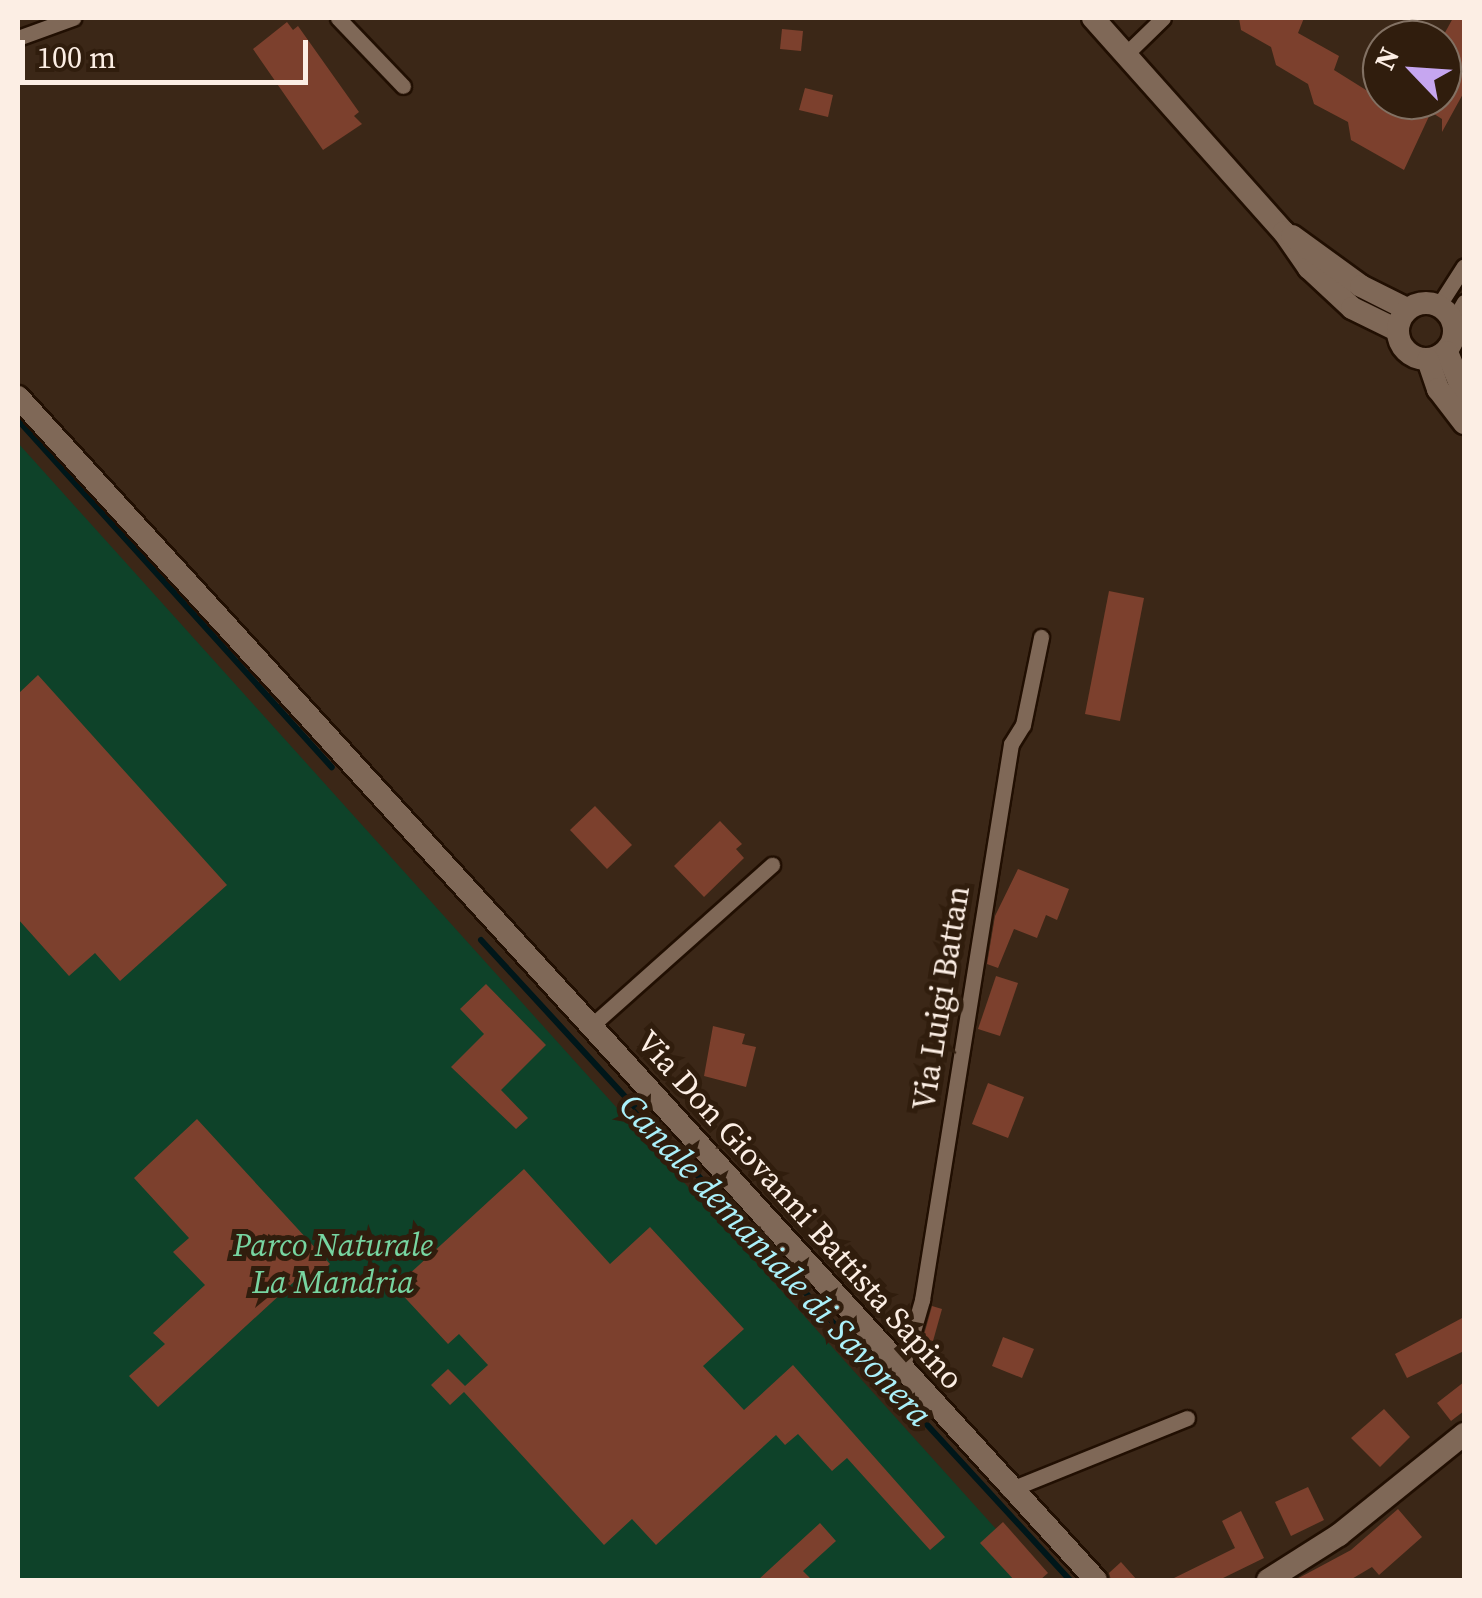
<!DOCTYPE html>
<html>
<head>
<meta charset="utf-8">
<style>
  body { margin:0 }
  #map { position:relative; width:1482px; height:1598px; overflow:hidden; background:#3b2717; font-family:"Source Serif 4",serif }
  div>[style] { position:absolute }
  .green>* { inset:0; background:#0e4229 }
  .stream>* { height:6px; margin:-3px; padding:0 3px; transform-origin:3px; border-radius:3px; background:#00171a }
  .building>* { inset:0; background:#7c402d }
  .roads { filter:drop-shadow(2px 0 #210f02) drop-shadow(-2px 0 #210f02) drop-shadow(0 2px #210f02) drop-shadow(0 -2px #210f02) }
  .street>* { height:15px; margin:-7.5px; padding:0 7.5px; transform-origin:7.5px; border-radius:7.5px; background:#7f6857 }
  .secondary>* { height:22px; margin:-11px; padding:0 11px; transform-origin:11px; border-radius:11px; background:#7f6857 }
  .secondary>.ring { margin:-11px; padding:0; box-sizing:content-box; background:none; border:22px solid #7f6857; border-radius:50% }
  span { translate:-50% -50%; white-space:nowrap; text-align:center; line-height:1.15; -webkit-text-stroke:10px #301d0d; paint-order:stroke }
  .street-label { font-size:32px; color:#fceee4 }
  .park-label { font-size:32px; color:#77d5a1; font-style:italic }
  .water-label { font-size:35px; color:#aaf0fa; font-style:italic }
  .frame { position:absolute; inset:0; border:20px solid #fceee4; pointer-events:none }
  .north { position:absolute; left:1362px; top:20px; width:100px; height:100px; box-sizing:border-box; background:#301d0d; border:2px solid #827163; border-radius:50%; rotate:295deg; font-size:28px; font-weight:700; line-height:40px; text-align:center; color:#fceee4 }
  .north::after { content:''; display:block; margin:auto; width:35px; height:45px; background:#c6a6f0; clip-path:polygon(50% 0,100% 100%,50% 72%,0 100%) }
  .scale { position:absolute; left:20px; top:40px; width:288px; height:45px; box-sizing:border-box; border:5px solid #fceee4; border-top:0; padding-left:12px; font-size:30px; line-height:35px; white-space:nowrap; color:#fceee4; -webkit-text-stroke:8px #301d0d; paint-order:stroke }
</style>
</head>
<body>
<div id="map">
  <div class="green">
    <div style="clip-path:polygon(18px 443px,1042px 1580px,18px 1580px)"></div>
  </div>
  <div class="stream">
    <div style="left:18px;top:420px;width:468px;rotate:47.9deg"></div>
    <div style="left:481px;top:940px;width:870px;rotate:47.38deg"></div>
  </div>
  <div class="building">
    <div style="clip-path:polygon(1239px 18px,1304px 18px,1298px 33px,1339px 56px,1334px 70px,1382px 100px,1442px 100px,1442px 38px,1453px 18px,1464px 18px,1464px 92px,1442px 132px,1442px 119px,1431px 112px,1404px 170px,1351px 140px,1348px 122px,1314px 104px,1308px 84px,1276px 65px,1271px 47px,1241px 30px)"></div>
    <div style="clip-path:polygon(287px 22px,293px 30px,298px 26px,359px 112px,354px 116px,362px 124px,323px 150px,253px 49px)"></div>
    <div style="clip-path:polygon(782px 29px,803px 31px,801px 51px,780px 49px)"></div>
    <div style="clip-path:polygon(805px 88px,833px 95px,828px 117px,799px 110px)"></div>
    <div style="clip-path:polygon(1109px 591px,1144px 598px,1120px 721px,1085px 714px)"></div>
    <div style="clip-path:polygon(38px 675px,227px 885px,120px 981px,95px 953px,69px 976px,18px 919px,18px 694px)"></div>
    <div style="clip-path:polygon(595px 806px,632px 845px,607px 869px,570px 830px)"></div>
    <div style="clip-path:polygon(720px 821px,742px 844px,736px 849px,744px 858px,704px 897px,674px 866px)"></div>
    <div style="clip-path:polygon(1018px 869px,1069px 889px,1057px 920px,1046px 915px,1037px 938px,1014px 929px,998px 968px,987px 964px,995px 916px)"></div>
    <div style="clip-path:polygon(996px 976px,1018px 983px,1000px 1036px,978px 1029px)"></div>
    <div style="clip-path:polygon(486px 984px,546px 1045px,501px 1090px,528px 1118px,516px 1129px,451px 1067px,484px 1034px,460px 1009px)"></div>
    <div style="clip-path:polygon(713px 1026px,745px 1034px,742px 1044px,756px 1047px,746px 1087px,704px 1076px)"></div>
    <div style="clip-path:polygon(988px 1083px,1024px 1097px,1008px 1138px,972px 1124px)"></div>
    <div style="clip-path:polygon(197px 1119px,330px 1264px,304px 1288px,296px 1280px,158px 1407px,129px 1376px,165px 1344px,153px 1333px,205px 1285px,173px 1252px,189px 1238px,134px 1178px)"></div>
    <div style="clip-path:polygon(524px 1169px,610px 1264px,650px 1227px,744px 1329px,703px 1366px,744px 1410px,793px 1365px,945px 1537px,930px 1550px,847px 1458px,832px 1471px,798px 1434px,785px 1445px,776px 1435px,656px 1545px,632px 1519px,604px 1545px,464px 1392px,450px 1405px,431px 1385px,448px 1369px,465px 1386px,488px 1365px,459px 1334px,448px 1344px,395px 1287px)"></div>
    <div style="clip-path:polygon(932px 1306px,942px 1309px,933px 1341px,923px 1338px)"></div>
    <div style="clip-path:polygon(1464px 1317px,1464px 1351px,1407px 1378px,1395px 1354px)"></div>
    <div style="clip-path:polygon(1003px 1337px,1034px 1349px,1022px 1378px,992px 1366px)"></div>
    <div style="clip-path:polygon(1464px 1382px,1464px 1411px,1451px 1421px,1437px 1403px)"></div>
    <div style="clip-path:polygon(1384px 1409px,1410px 1437px,1380px 1467px,1351px 1438px)"></div>
    <div style="clip-path:polygon(1308px 1487px,1324px 1520px,1291px 1536px,1275px 1502px)"></div>
    <div style="clip-path:polygon(1398px 1509px,1422px 1537px,1379px 1575px,1372px 1567px,1350px 1580px,1295px 1580px,1351px 1550px)"></div>
    <div style="clip-path:polygon(1241px 1511px,1264px 1558px,1219px 1580px,1170px 1580px,1235px 1548px,1222px 1521px)"></div>
    <div style="clip-path:polygon(1003px 1522px,1048px 1573px,1040px 1580px,1014px 1580px,980px 1543px)"></div>
    <div style="clip-path:polygon(820px 1523px,836px 1541px,803px 1571px,812px 1580px,758px 1580px)"></div>
    <div style="clip-path:polygon(1121px 1562px,1137px 1580px,1111px 1580px,1109px 1573px)"></div>
  </div>
  <div class="roads">
    <div class="street">
      <div style="left:338px;top:18px;width:94px;rotate:46.3deg"></div>
      <div style="left:18px;top:38px;width:59px;rotate:-20deg"></div>
      <div style="left:1127px;top:53px;width:50px;rotate:-44.2deg"></div>
      <div style="left:1439px;top:305px;width:46px;rotate:-57.3deg"></div>
      <div style="left:1453px;top:321px;width:22px;rotate:-60deg"></div>
      <div style="left:590px;top:1027px;width:244px;rotate:-41.7deg"></div>
      <div style="left:902px;top:1369px;width:72px;rotate:-73.8deg"></div>
      <div style="left:922px;top:1300px;width:563px;rotate:-80.91deg"></div>
      <div style="left:1011px;top:744px;width:22px;rotate:-58deg"></div>
      <div style="left:1023px;top:725px;width:90px;rotate:-78.4deg"></div>
      <div style="left:1009px;top:1490px;width:192px;rotate:-22deg"></div>
    </div>
    <div class="secondary">
      <div style="left:1093px;top:18px;width:287px;rotate:48.3deg"></div>
      <div style="left:1284px;top:232px;width:44px;rotate:55.2deg"></div>
      <div style="left:1309px;top:268px;width:59px;rotate:42.9deg"></div>
      <div style="left:1352px;top:308px;width:50px;rotate:26.1deg"></div>
      <div style="left:1292px;top:236px;width:85px;rotate:35.9deg"></div>
      <div style="left:1361px;top:286px;width:51px;rotate:26.6deg"></div>
      <div class="ring" style="left:1398px;top:303px;width:34px;height:34px"></div>
      <div style="left:1447px;top:352px;width:45px;rotate:68deg"></div>
      <div style="left:1428px;top:360px;width:31px;rotate:71deg"></div>
      <div style="left:1438px;top:389px;width:43px;rotate:52.6deg"></div>
      <div style="left:18px;top:397px;width:1600px;rotate:47.66deg"></div>
      <div style="left:1268px;top:1580px;width:84px;rotate:-32.4deg"></div>
      <div style="left:1339px;top:1535px;width:161px;rotate:-38.9deg"></div>
    </div>
  </div>
  <div class="street-label">
    <span style="left:941px;top:998px;rotate:-81deg">Via Luigi Battan</span>
    <span style="left:800px;top:1210px;rotate:48deg">Via Don Giovanni Battista Sapino</span>
  </div>
  <div class="park-label">
    <span style="left:333px;top:1264px">Parco Naturale<br>La Mandria</span>
  </div>
  <div class="water-label">
    <span style="left:776px;top:1260px;rotate:47deg">Canale demaniale di Savonera</span>
  </div>
  <div class="frame"></div>
  <div class="north">N</div>
  <div class="scale">100 m</div>
</div>
</body>
</html>
